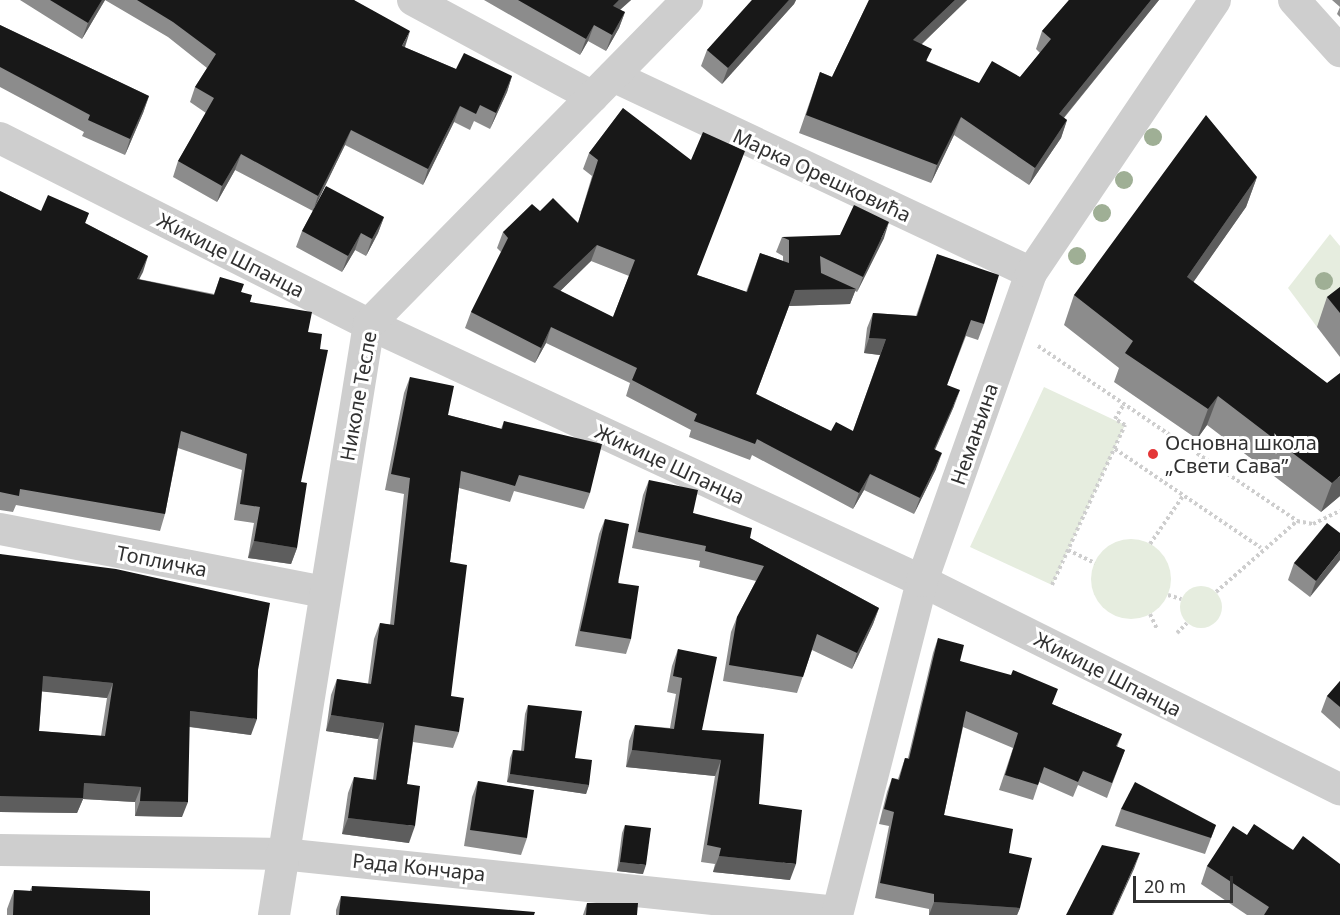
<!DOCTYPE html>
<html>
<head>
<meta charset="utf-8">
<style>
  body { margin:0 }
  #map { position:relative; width:1340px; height:915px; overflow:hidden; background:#fff; font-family:"Noto Sans",sans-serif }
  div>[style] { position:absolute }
  .green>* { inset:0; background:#e6eddf }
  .round { border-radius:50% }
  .path>* { height:4px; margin-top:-2px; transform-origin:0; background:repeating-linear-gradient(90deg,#cecece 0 3px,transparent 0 6px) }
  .minor>* { height:32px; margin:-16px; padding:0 16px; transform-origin:16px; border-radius:16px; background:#cecece }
  .trees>* { width:18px; height:18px; margin:-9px; border-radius:50%; background:#9faf95 }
  .wall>* { inset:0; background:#8c8c8c }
  .shaded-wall>* { inset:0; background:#5d5d5d }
  .building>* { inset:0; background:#181818 }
  .dots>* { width:16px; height:16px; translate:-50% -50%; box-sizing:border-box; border:3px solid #fff; border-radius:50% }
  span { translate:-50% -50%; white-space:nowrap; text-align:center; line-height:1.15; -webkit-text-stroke:6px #fff; paint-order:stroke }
  .street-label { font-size:20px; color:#313131 }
  .poi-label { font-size:20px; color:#313131 }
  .left { translate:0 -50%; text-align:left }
  .scale { position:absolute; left:1133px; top:876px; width:100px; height:27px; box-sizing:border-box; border:3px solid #313131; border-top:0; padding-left:8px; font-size:18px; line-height:21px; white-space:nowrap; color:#313131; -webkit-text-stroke:4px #fff; paint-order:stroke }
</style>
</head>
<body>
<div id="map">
  <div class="green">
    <div style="clip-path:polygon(1330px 234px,1340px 246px,1340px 307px,1317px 327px,1288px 288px)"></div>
    <div style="clip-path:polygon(1044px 387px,1125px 425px,1052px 585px,970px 547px)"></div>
    <div class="round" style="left:1091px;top:539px;width:80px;height:80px"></div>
    <div class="round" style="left:1180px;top:586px;width:42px;height:42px"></div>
  </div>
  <div class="path">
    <div style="left:1038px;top:346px;width:313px;rotate:34deg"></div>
    <div style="left:1297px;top:521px;width:16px;rotate:11deg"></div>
    <div style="left:1313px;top:524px;width:30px;rotate:-26deg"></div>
    <div style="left:1115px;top:449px;width:176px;rotate:34.1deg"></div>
    <div style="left:1150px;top:544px;width:58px;rotate:-55.5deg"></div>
    <div style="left:1068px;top:550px;width:30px;rotate:26deg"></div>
    <div style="left:1052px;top:585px;width:176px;rotate:-65.5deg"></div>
    <div style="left:1125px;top:425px;width:12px;rotate:-149deg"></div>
    <div style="left:1115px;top:419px;width:17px;rotate:-59deg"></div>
    <div style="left:1216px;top:592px;width:108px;rotate:-41.2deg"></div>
    <div style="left:1168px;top:595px;width:14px;rotate:17deg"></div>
    <div style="left:1150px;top:614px;width:17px;rotate:65deg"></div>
    <div style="left:1177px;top:633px;width:14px;rotate:-45deg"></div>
  </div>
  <div class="minor">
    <div style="left:413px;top:0;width:204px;rotate:28.3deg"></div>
    <div style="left:1294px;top:0;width:69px;rotate:48deg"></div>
    <div style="left:613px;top:76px;width:462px;rotate:25.2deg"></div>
    <div style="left:0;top:138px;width:413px;rotate:26.8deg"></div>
    <div style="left:369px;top:324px;width:610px;rotate:24.93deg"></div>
    <div style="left:922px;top:581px;width:467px;rotate:26.5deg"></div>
    <div style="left:0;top:529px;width:330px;rotate:11deg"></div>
    <div style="left:0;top:850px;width:282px;rotate:0.8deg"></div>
    <div style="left:282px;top:854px;width:558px;rotate:5.97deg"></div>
    <div style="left:274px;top:915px;width:599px;rotate:-80.87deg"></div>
    <div style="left:369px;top:324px;width:454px;rotate:-45.5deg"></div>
    <div style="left:837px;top:915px;width:345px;rotate:-75.7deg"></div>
    <div style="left:922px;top:581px;width:327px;rotate:-70.5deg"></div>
    <div style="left:1031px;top:273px;width:329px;rotate:-56deg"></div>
  </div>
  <div class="trees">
    <div style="left:1153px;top:137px"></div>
    <div style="left:1124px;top:180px"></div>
    <div style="left:1102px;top:213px"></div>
    <div style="left:1077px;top:256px"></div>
    <div style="left:1324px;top:281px"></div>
  </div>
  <div class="wall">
    <div style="clip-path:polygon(20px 0,354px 0,404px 47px,456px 69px,512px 76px,507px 92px,490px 129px,474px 121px,470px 130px,454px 122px,423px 185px,345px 145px,314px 208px,384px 217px,378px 233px,366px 256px,355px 250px,342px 272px,296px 247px,302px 231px,313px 211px,235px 170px,217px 202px,173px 177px,178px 161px,206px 113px,190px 102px,195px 87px,207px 68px,168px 37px,105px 0,82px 39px)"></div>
    <div style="clip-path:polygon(484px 0,631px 0,620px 10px,625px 12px,619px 28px,606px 51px,588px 41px,580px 55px)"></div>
    <div style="clip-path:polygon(752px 0,796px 0,794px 4px,722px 84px,701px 66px,707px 50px)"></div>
    <div style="clip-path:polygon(869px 0,967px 0,922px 44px,927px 61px,979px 83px,1020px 77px,1040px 53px,1036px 49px,1042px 31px,1069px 0,1159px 0,1064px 118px,1067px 120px,1061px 138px,1029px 185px,954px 135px,931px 183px,799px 133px,820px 72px,832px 77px)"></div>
    <div style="clip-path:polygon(1332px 0,1340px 0,1340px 17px,1337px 14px,1340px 7px)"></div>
    <div style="clip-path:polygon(0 25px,149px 96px,143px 113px,125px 155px,82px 136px,84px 132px,0 87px)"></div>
    <div style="clip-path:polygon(evenodd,623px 108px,697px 275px,746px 292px,760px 253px,783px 261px,783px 256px,776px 252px,782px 237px,884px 238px,857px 292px,855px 291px,850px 304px,789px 306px,756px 394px,831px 431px,853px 431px,880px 355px,864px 353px,867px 328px,873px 313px,916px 316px,937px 254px,984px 324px,978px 340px,966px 336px,947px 385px,954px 406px,935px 450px,936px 469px,914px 514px,864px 490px,853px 509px,752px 455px,750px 460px,689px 437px,691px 430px,626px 396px,630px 383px,546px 343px,535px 363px,465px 328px,471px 312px,501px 252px,497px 248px,503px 232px,540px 211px,578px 223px,592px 176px,583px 169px,589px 153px,623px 108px,591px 261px,629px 276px,613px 317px,560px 291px,591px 261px)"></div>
    <div style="clip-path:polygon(1257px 177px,1246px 207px,1193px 282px,1327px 383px,1340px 496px,1321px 512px,1207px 425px,1197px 439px,1114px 382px,1119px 368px,1064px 325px,1074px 295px)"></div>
    <div style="clip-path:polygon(0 191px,41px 211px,89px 213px,85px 223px,148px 256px,139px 279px,214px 294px,220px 277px,241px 292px,250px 302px,308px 332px,297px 548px,291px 564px,248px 558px,254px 523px,234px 520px,242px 470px,178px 448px,165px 514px,160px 531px,16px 505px,13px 512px,0 510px)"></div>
    <div style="clip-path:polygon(1340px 287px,1340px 357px,1317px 327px,1327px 297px)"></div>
    <div style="clip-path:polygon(410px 377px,448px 415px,501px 429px,504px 421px,590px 493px,584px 509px,514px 491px,510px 502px,459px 488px,450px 562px,451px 696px,459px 732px,453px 748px,413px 742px,407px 784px,409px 843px,342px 834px,348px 793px,354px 777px,373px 780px,378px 739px,326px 731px,331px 695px,337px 679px,368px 684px,374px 639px,380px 623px,390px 625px,404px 494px,385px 490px,404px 393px)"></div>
    <div style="clip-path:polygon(649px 480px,693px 513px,750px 538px,879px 608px,873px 624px,852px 669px,812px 650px,797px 693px,723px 681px,731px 632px,737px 617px,756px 581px,699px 567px,700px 561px,632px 548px,643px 495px)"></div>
    <div style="clip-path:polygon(605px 519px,631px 639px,626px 654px,575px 646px,599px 534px)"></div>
    <div style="clip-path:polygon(1340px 533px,1310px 597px,1288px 580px,1294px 563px)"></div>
    <div style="clip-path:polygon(evenodd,0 554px,258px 670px,251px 735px,189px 727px,182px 817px,135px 816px,135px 802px,83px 799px,77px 813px,0 812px,0 554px,42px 691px,107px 698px,101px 736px,39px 731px,42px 691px)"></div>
    <div style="clip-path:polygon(938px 638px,960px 661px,1052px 704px,1122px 734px,1117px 747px,1125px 750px,1107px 798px,1078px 785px,1073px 797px,1039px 782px,1033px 800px,999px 790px,1013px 748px,963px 727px,944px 815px,1009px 853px,1020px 908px,1017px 915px,929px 915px,929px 909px,875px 898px,889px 826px,879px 824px,887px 792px,892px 778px,898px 779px,905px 758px,908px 758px,933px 653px)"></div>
    <div style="clip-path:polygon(678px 649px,702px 730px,759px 804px,790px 880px,713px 872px,715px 864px,701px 862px,715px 776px,626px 767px,629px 741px,635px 725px,670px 728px,676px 694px,667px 692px,672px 666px)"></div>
    <div style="clip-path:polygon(1340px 681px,1340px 729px,1321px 712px,1327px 696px)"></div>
    <div style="clip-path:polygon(528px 705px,575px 758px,589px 785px,586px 794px,507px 782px,510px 758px,513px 750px,521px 751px,525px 714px)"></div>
    <div style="clip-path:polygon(478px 781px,527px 838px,521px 855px,464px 846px,472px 797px)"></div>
    <div style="clip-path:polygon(1121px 809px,1216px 825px,1205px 854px,1115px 826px)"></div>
    <div style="clip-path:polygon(625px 825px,643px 874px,617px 871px,622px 833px)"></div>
    <div style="clip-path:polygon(1247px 835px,1293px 850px,1340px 915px,1247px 915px,1201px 884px,1207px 866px)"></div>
    <div style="clip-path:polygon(32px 886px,150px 915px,7px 915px,7px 909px,14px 890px,30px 891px)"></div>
    <div style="clip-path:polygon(341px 896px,534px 915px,336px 915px,336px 910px)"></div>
    <div style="clip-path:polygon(587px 903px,637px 915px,583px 915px)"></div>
  </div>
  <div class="shaded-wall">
    <div style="clip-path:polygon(102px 0,105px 0,82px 39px,88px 23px)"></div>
    <div style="clip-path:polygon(619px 0,631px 0,607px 21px,613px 6px)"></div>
    <div style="clip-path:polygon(789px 0,796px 0,794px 4px,722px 84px,728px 68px)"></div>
    <div style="clip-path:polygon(955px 0,967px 0,907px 58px,913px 40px)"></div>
    <div style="clip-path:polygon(1151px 0,1159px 0,1052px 132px,1059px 114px)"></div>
    <div style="clip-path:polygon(625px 12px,619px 28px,606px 51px,612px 35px)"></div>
    <div style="clip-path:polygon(594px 25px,588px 41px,580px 55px,586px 39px)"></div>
    <div style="clip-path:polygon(410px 31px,405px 47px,396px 62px,402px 46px)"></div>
    <div style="clip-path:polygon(512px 76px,507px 92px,490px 129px,496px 113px)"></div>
    <div style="clip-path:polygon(149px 96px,143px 113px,125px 155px,130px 139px)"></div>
    <div style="clip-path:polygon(460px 106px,454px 122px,423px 185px,428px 169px)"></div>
    <div style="clip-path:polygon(961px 117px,954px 135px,931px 183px,937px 165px)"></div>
    <div style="clip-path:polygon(1067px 120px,1061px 138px,1029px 185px,1035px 168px)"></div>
    <div style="clip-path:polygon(351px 130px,345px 145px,313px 211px,318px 196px)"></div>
    <div style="clip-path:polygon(241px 154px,235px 170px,217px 202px,222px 186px)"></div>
    <div style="clip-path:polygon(1257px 177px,1246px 207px,1176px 307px,1187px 277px)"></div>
    <div style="clip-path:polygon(384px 217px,378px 233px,366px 256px,372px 239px)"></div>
    <div style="clip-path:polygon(889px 222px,884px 238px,857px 292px,863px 277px)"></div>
    <div style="clip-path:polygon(361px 233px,355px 250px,342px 272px,348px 256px)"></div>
    <div style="clip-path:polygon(597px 245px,591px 261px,548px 303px,553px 287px)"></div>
    <div style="clip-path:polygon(148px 256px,143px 272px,131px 295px,137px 279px)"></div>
    <div style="clip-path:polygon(856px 289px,850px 304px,789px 306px,795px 290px)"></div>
    <div style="clip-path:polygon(551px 327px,546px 343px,535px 363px,541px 348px)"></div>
    <div style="clip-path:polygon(869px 338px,886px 339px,880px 355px,864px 353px)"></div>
    <div style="clip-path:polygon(960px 390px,954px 406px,928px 465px,934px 449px)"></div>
    <div style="clip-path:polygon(1218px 396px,1207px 425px,1197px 439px,1208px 409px)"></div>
    <div style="clip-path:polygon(942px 453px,936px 469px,914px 514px,920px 498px)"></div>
    <div style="clip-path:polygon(870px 474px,864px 490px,853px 509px,859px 493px)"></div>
    <div style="clip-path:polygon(1340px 476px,1340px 496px,1321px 512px,1332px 483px)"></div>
    <div style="clip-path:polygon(254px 541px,297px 548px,291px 564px,248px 558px)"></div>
    <div style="clip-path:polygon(1340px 551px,1340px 560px,1310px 597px,1316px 581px)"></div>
    <div style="clip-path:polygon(879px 608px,873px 624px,852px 669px,857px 653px)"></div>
    <div style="clip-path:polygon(43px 676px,113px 683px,107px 698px,37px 691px)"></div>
    <div style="clip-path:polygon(190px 711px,257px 719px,251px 735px,184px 726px)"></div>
    <div style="clip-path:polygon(331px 715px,384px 723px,378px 739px,326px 731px)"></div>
    <div style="clip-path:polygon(632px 750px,721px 760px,715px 776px,626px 767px)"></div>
    <div style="clip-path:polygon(510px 774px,589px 785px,586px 794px,507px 782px)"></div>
    <div style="clip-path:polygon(84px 783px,141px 787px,135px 802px,83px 799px,77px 813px,0 812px,0 796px)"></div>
    <div style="clip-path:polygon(140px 801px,188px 802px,182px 817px,135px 816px)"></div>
    <div style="clip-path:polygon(348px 818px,415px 826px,409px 843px,342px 834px)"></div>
    <div style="clip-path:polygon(1140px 853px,1134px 869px,1113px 915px,1112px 915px)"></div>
    <div style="clip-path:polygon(719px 856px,796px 864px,790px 880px,713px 872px)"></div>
    <div style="clip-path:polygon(620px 862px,646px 865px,643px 874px,617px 871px)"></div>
    <div style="clip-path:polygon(934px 902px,1020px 908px,1017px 915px,929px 915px)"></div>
  </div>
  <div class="building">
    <div style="clip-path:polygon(50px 0,102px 0,88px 23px)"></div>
    <div style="clip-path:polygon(137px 0,354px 0,410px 31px,402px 46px,456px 69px,464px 53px,512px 76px,496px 113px,480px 105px,476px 114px,460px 106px,428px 169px,351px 130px,318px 196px,241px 154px,222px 186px,178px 161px,214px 98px,195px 87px,216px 54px,173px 22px)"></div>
    <div style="clip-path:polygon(518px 0,619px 0,613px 6px,625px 12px,612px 35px,594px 25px,586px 39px)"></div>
    <div style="clip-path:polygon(752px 0,789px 0,728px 68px,707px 50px)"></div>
    <div style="clip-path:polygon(869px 0,955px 0,913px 40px,932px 49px,926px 61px,979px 83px,992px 61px,1020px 77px,1051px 39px,1042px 31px,1069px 0,1151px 0,1059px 114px,1067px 120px,1035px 168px,961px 117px,937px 165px,806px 115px,820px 72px,832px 77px)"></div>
    <div style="clip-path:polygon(0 25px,149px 96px,130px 139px,88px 120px,90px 115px,0 67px)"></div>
    <div style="clip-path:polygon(evenodd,623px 108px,691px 160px,703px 132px,745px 151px,697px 275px,747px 292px,760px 253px,789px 263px,789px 240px,782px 237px,840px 235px,854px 205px,889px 222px,863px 277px,820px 256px,821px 273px,856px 289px,795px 290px,756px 394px,831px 431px,836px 422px,853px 431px,886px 339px,869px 338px,873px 313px,917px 316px,937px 254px,999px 275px,984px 324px,971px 320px,947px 385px,960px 390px,934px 449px,942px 453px,920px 498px,870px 474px,859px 493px,757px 439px,755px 444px,694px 421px,697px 414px,632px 380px,637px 368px,551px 327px,541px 348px,471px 312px,508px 238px,503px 232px,532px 204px,540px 211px,553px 198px,578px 223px,598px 160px,589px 153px,623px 108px,597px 245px,635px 260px,613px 317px,553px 287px,597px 245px)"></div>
    <div style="clip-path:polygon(1206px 115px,1257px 177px,1187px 277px,1327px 383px,1340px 373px,1340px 476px,1332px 483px,1218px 396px,1208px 409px,1125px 353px,1133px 341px,1074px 295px)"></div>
    <div style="clip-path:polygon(326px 186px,384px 217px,372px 239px,361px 233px,348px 256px,302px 231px)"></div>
    <div style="clip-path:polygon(0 191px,41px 211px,48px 195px,89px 213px,85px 223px,148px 256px,137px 279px,214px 295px,220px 277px,244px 284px,241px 292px,252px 295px,250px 302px,312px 312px,308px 332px,322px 334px,320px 349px,328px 350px,301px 482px,307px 483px,297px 548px,254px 541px,260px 507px,240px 504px,247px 454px,181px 431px,165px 514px,20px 489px,19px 496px,0 492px)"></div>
    <div style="clip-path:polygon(1340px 287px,1340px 313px,1327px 297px)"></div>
    <div style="clip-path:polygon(410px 377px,454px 386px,448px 415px,502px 429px,504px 421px,602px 444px,590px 493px,519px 475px,515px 486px,461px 471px,450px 562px,467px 565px,451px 696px,464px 698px,459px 732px,415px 725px,407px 784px,420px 786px,415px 826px,348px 818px,354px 777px,376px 780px,384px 723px,331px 715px,337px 679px,371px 684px,380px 623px,394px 625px,410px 478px,391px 474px)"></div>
    <div style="clip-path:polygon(649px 480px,698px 490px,693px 513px,752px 528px,750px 538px,879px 608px,857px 653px,817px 634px,803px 677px,729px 665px,737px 617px,764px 566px,705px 551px,706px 546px,638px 532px)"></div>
    <div style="clip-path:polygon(605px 519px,629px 524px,618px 583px,639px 586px,631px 639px,580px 631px)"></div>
    <div style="clip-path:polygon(1327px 523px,1340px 533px,1340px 551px,1316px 581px,1294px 563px)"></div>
    <div style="clip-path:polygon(evenodd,0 554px,116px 569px,270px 603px,258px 670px,257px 719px,190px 711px,188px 802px,140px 801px,141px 787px,84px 783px,83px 798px,0 796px,0 554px,43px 676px,113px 683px,105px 736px,39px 731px,43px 676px)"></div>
    <div style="clip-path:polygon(938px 638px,964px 645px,960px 661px,1011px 675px,1013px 670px,1058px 689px,1052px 704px,1122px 734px,1116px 746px,1125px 750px,1112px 783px,1083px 771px,1078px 782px,1044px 767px,1038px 785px,1005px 775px,1018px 733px,966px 711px,944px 815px,1013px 829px,1009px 853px,1032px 858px,1020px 908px,934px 902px,934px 894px,880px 883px,894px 812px,884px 809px,892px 778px,899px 780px,905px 758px,909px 759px)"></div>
    <div style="clip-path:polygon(678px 649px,717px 657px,702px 730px,764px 734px,759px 804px,802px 810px,796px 864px,719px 856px,721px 848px,707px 845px,721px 760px,632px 750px,635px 725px,674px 729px,682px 678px,673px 676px)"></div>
    <div style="clip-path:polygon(1340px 681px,1340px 707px,1327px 696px)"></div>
    <div style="clip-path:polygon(528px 705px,582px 711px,575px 758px,592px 760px,589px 785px,510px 774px,513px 750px,524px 751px)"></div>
    <div style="clip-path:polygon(478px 781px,534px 790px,527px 838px,470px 830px)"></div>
    <div style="clip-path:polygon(1135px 782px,1216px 825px,1211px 838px,1121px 809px)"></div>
    <div style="clip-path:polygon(1254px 824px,1293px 850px,1303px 836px,1340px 864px,1340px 915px,1264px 915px,1269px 907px,1207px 866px,1233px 826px,1247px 835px)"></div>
    <div style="clip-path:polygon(625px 825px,651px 828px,646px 865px,620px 862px)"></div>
    <div style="clip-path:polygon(1102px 845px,1140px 853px,1112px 915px,1066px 915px)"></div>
    <div style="clip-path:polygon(32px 886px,150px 891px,150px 915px,13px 915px,14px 890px,32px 891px)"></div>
    <div style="clip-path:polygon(341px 896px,535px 912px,534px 915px,339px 915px)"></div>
    <div style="clip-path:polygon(587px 903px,638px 903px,637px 915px,586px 915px)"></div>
  </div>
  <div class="dots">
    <div style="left:1153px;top:454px;background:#e43637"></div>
  </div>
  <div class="street-label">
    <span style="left:822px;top:175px;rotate:25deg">Марка Орешковића</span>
    <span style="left:231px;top:255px;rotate:27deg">Жикице Шпанца</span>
    <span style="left:358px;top:396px;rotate:-80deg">Николе Тесле</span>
    <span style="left:974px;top:434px;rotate:-71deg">Немањина</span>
    <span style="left:670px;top:464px;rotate:25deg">Жикице Шпанца</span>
    <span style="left:162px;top:561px;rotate:11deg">Топличка</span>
    <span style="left:1108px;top:674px;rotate:27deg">Жикице Шпанца</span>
    <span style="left:419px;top:867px;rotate:6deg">Рада Кончара</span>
  </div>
  <div class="poi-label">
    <span class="left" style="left:1165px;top:454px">Основна школа<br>„Свети Сава”</span>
  </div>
  <div class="scale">20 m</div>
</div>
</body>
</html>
